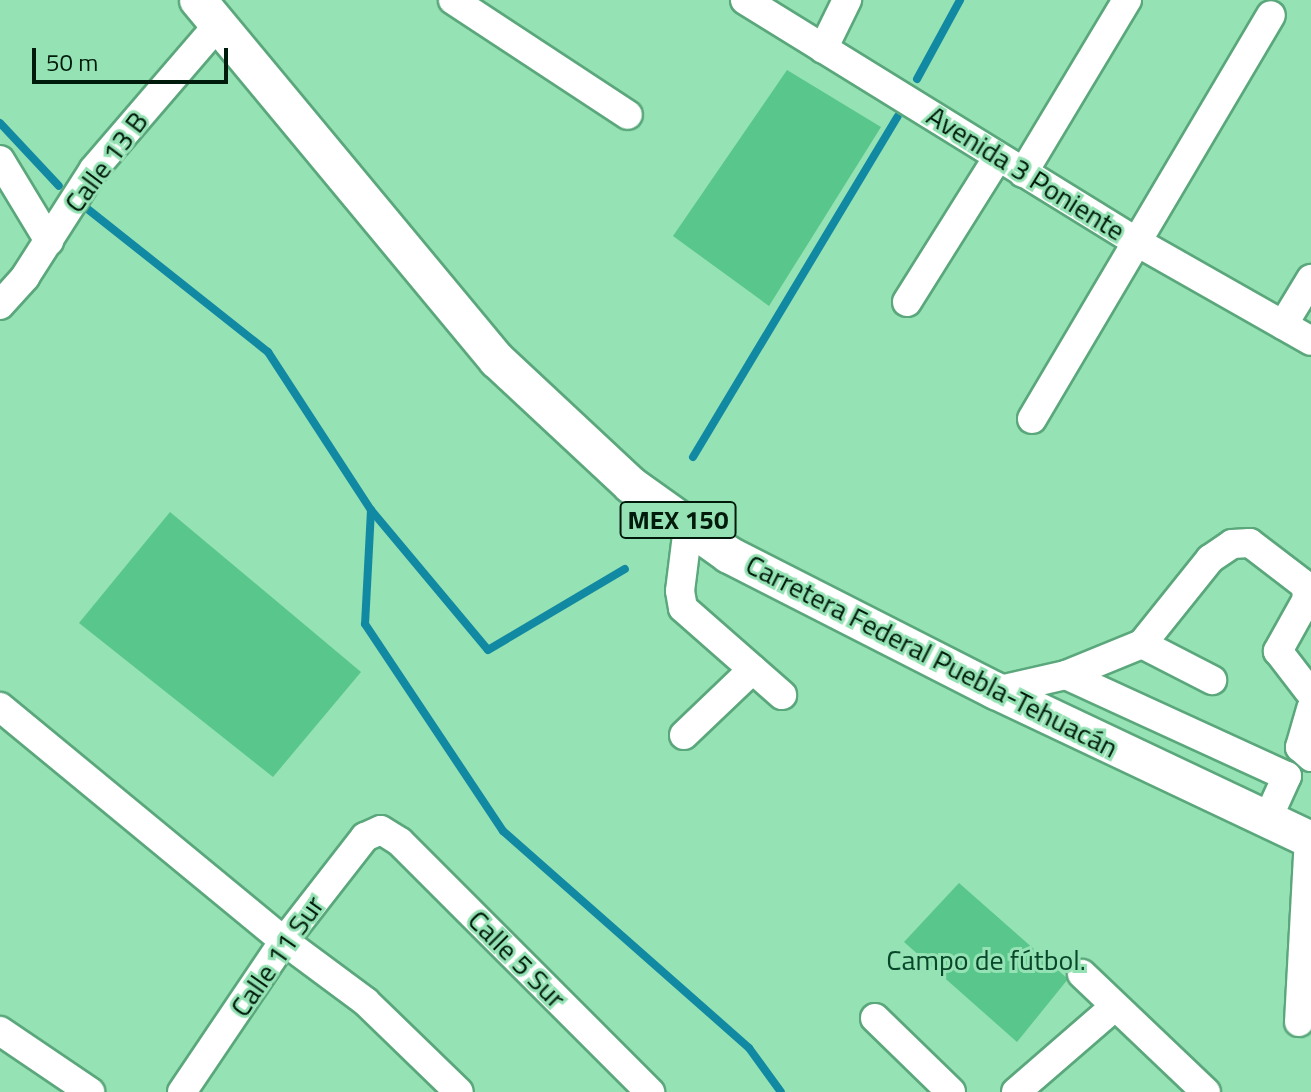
<!DOCTYPE html>
<html>
<head>
<meta charset="utf-8">
<style>
  body { margin:0 }
  #map { position:relative; width:1311px; height:1092px; overflow:hidden; background:#95e2b4; font-family:"Titillium Web",sans-serif }
  div>[style] { position:absolute }
  .green>* { inset:0; background:#59c68b }
  .stream>* { height:8px; margin:-4px; padding:0 4px; transform-origin:4px; border-radius:4px; background:#1289a2 }
  .roads { filter:drop-shadow(2px 0 #5ba77c) drop-shadow(-2px 0 #5ba77c) drop-shadow(0 2px #5ba77c) drop-shadow(0 -2px #5ba77c) }
  .minor>* { height:28px; margin:-14px; padding:0 14px; transform-origin:14px; border-radius:14px; background:#fff }
  .major>* { height:36px; margin:-18px; padding:0 18px; transform-origin:18px; border-radius:18px; background:#fff }
  span { translate:-50% -50%; white-space:nowrap; text-align:center; line-height:1.15; -webkit-text-stroke:6px #95e2b4; paint-order:stroke }
  .shield-label span { padding:2px 6px; background:#95e2b4; border:2px solid; border-radius:6px; -webkit-text-stroke-width:0 }
  .shield-label { font-size:26px; color:#001b0b; font-weight:700 }
  .street-label { font-size:28px; color:#001b0b }
  .park-label { font-size:28px; color:#08472a }
  .scale { position:absolute; left:32px; top:48px; width:196px; height:36px; box-sizing:border-box; border:4px solid #001b0b; border-top:0; padding-left:10px; font-size:24px; line-height:28px; white-space:nowrap; color:#001b0b; -webkit-text-stroke:6px #95e2b4; paint-order:stroke }
</style>
</head>
<body>
<div id="map">
  <div class="green">
    <div style="clip-path:polygon(787px 70px,881px 127px,769px 306px,673px 236px)"></div>
    <div style="clip-path:polygon(170px 512px,361px 672px,273px 777px,79px 623px)"></div>
    <div style="clip-path:polygon(959px 883px,1068px 979px,1017px 1042px,904px 942px)"></div>
  </div>
  <div class="stream">
    <div style="left:917px;top:79px;width:90px;rotate:-61.4deg"></div>
    <div style="left:0;top:123px;width:86px;rotate:46.9deg"></div>
    <div style="left:80px;top:203px;width:240px;rotate:38.4deg"></div>
    <div style="left:268px;top:352px;width:189px;rotate:56.9deg"></div>
    <div style="left:371px;top:510px;width:114px;rotate:93deg"></div>
    <div style="left:365px;top:624px;width:249px;rotate:56.3deg"></div>
    <div style="left:503px;top:831px;width:328px;rotate:41.4deg"></div>
    <div style="left:749px;top:1048px;width:54px;rotate:54deg"></div>
    <div style="left:693px;top:457px;width:397px;rotate:-59deg"></div>
    <div style="left:371px;top:510px;width:182px;rotate:50.1deg"></div>
    <div style="left:488px;top:650px;width:159px;rotate:-30.6deg"></div>
  </div>
  <div class="roads">
    <div class="minor">
      <div style="left:453px;top:0;width:209px;rotate:33.3deg"></div>
      <div style="left:745px;top:0;width:461px;rotate:31.7deg"></div>
      <div style="left:1137px;top:242px;width:200px;rotate:29.6deg"></div>
      <div style="left:823px;top:49px;width:55px;rotate:-63.9deg"></div>
      <div style="left:0;top:160px;width:95px;rotate:58.8deg"></div>
      <div style="left:1023px;top:173px;width:202px;rotate:-59deg"></div>
      <div style="left:907px;top:302px;width:171px;rotate:-57.9deg"></div>
      <div style="left:0;top:305px;width:38px;rotate:-48deg"></div>
      <div style="left:25px;top:277px;width:128px;rotate:-57.4deg"></div>
      <div style="left:94px;top:169px;width:190px;rotate:-49.3deg"></div>
      <div style="left:1283px;top:325px;width:54px;rotate:-58.7deg"></div>
      <div style="left:1032px;top:419px;width:469px;rotate:-59.4deg"></div>
      <div style="left:688px;top:527px;width:64px;rotate:97.1deg"></div>
      <div style="left:680px;top:591px;width:17px;rotate:80deg"></div>
      <div style="left:683px;top:608px;width:132px;rotate:41.3deg"></div>
      <div style="left:1142px;top:644px;width:79px;rotate:27.2deg"></div>
      <div style="left:1066px;top:675px;width:243px;rotate:24.6deg"></div>
      <div style="left:1287px;top:776px;width:48px;rotate:114.4deg"></div>
      <div style="left:996px;top:691px;width:72px;rotate:-12.9deg"></div>
      <div style="left:1066px;top:675px;width:82px;rotate:-22.2deg"></div>
      <div style="left:1142px;top:644px;width:109px;rotate:-51.3deg"></div>
      <div style="left:1210px;top:559px;width:27px;rotate:-34deg"></div>
      <div style="left:1232px;top:544px;width:18px;rotate:-3deg"></div>
      <div style="left:1250px;top:543px;width:71px;rotate:37.5deg"></div>
      <div style="left:1306px;top:586px;width:13px;rotate:86deg"></div>
      <div style="left:1307px;top:599px;width:60px;rotate:119.1deg"></div>
      <div style="left:1278px;top:651px;width:54px;rotate:52.5deg"></div>
      <div style="left:0;top:707px;width:368px;rotate:39.5deg"></div>
      <div style="left:284px;top:941px;width:102px;rotate:36.6deg"></div>
      <div style="left:366px;top:1002px;width:129px;rotate:44.1deg"></div>
      <div style="left:1311px;top:709px;width:40px;rotate:106deg"></div>
      <div style="left:1300px;top:747px;width:15px;rotate:42deg"></div>
      <div style="left:684px;top:735px;width:95px;rotate:-43.7deg"></div>
      <div style="left:1082px;top:974px;width:171px;rotate:43.6deg"></div>
      <div style="left:875px;top:1018px;width:106px;rotate:44.2deg"></div>
      <div style="left:1299px;top:1022px;width:182px;rotate:-86.9deg"></div>
      <div style="left:0;top:1031px;width:109px;rotate:34.1deg"></div>
      <div style="left:182px;top:1092px;width:182px;rotate:-56deg"></div>
      <div style="left:284px;top:941px;width:132px;rotate:-52.1deg"></div>
      <div style="left:365px;top:837px;width:17px;rotate:-24deg"></div>
      <div style="left:381px;top:830px;width:22px;rotate:32deg"></div>
      <div style="left:400px;top:842px;width:354px;rotate:45deg"></div>
      <div style="left:1016px;top:1092px;width:130px;rotate:-40.9deg"></div>
    </div>
    <div class="major">
      <div style="left:198px;top:0;width:468px;rotate:50.3deg"></div>
      <div style="left:497px;top:360px;width:183px;rotate:43deg"></div>
      <div style="left:631px;top:485px;width:120px;rotate:35.5deg"></div>
      <div style="left:729px;top:555px;width:300px;rotate:27deg"></div>
      <div style="left:996px;top:691px;width:348px;rotate:25.3deg"></div>
    </div>
  </div>
  <div class="shield-label">
    <span style="left:678px;top:520px">MEX 150</span>
  </div>
  <div class="street-label">
    <span style="left:106px;top:162px;rotate:-53deg">Calle 13 B</span>
    <span style="left:1026px;top:173px;rotate:32deg">Avenida 3 Poniente</span>
    <span style="left:932px;top:656px;rotate:27deg">Carretera Federal Puebla-Tehuacán</span>
    <span style="left:277px;top:956px;rotate:-55deg">Calle 11 Sur</span>
    <span style="left:517px;top:959px;rotate:45deg">Calle 5 Sur</span>
  </div>
  <div class="park-label">
    <span style="left:986px;top:960px">Campo de fútbol.</span>
  </div>
  <div class="scale">50 m</div>
</div>
</body>
</html>
